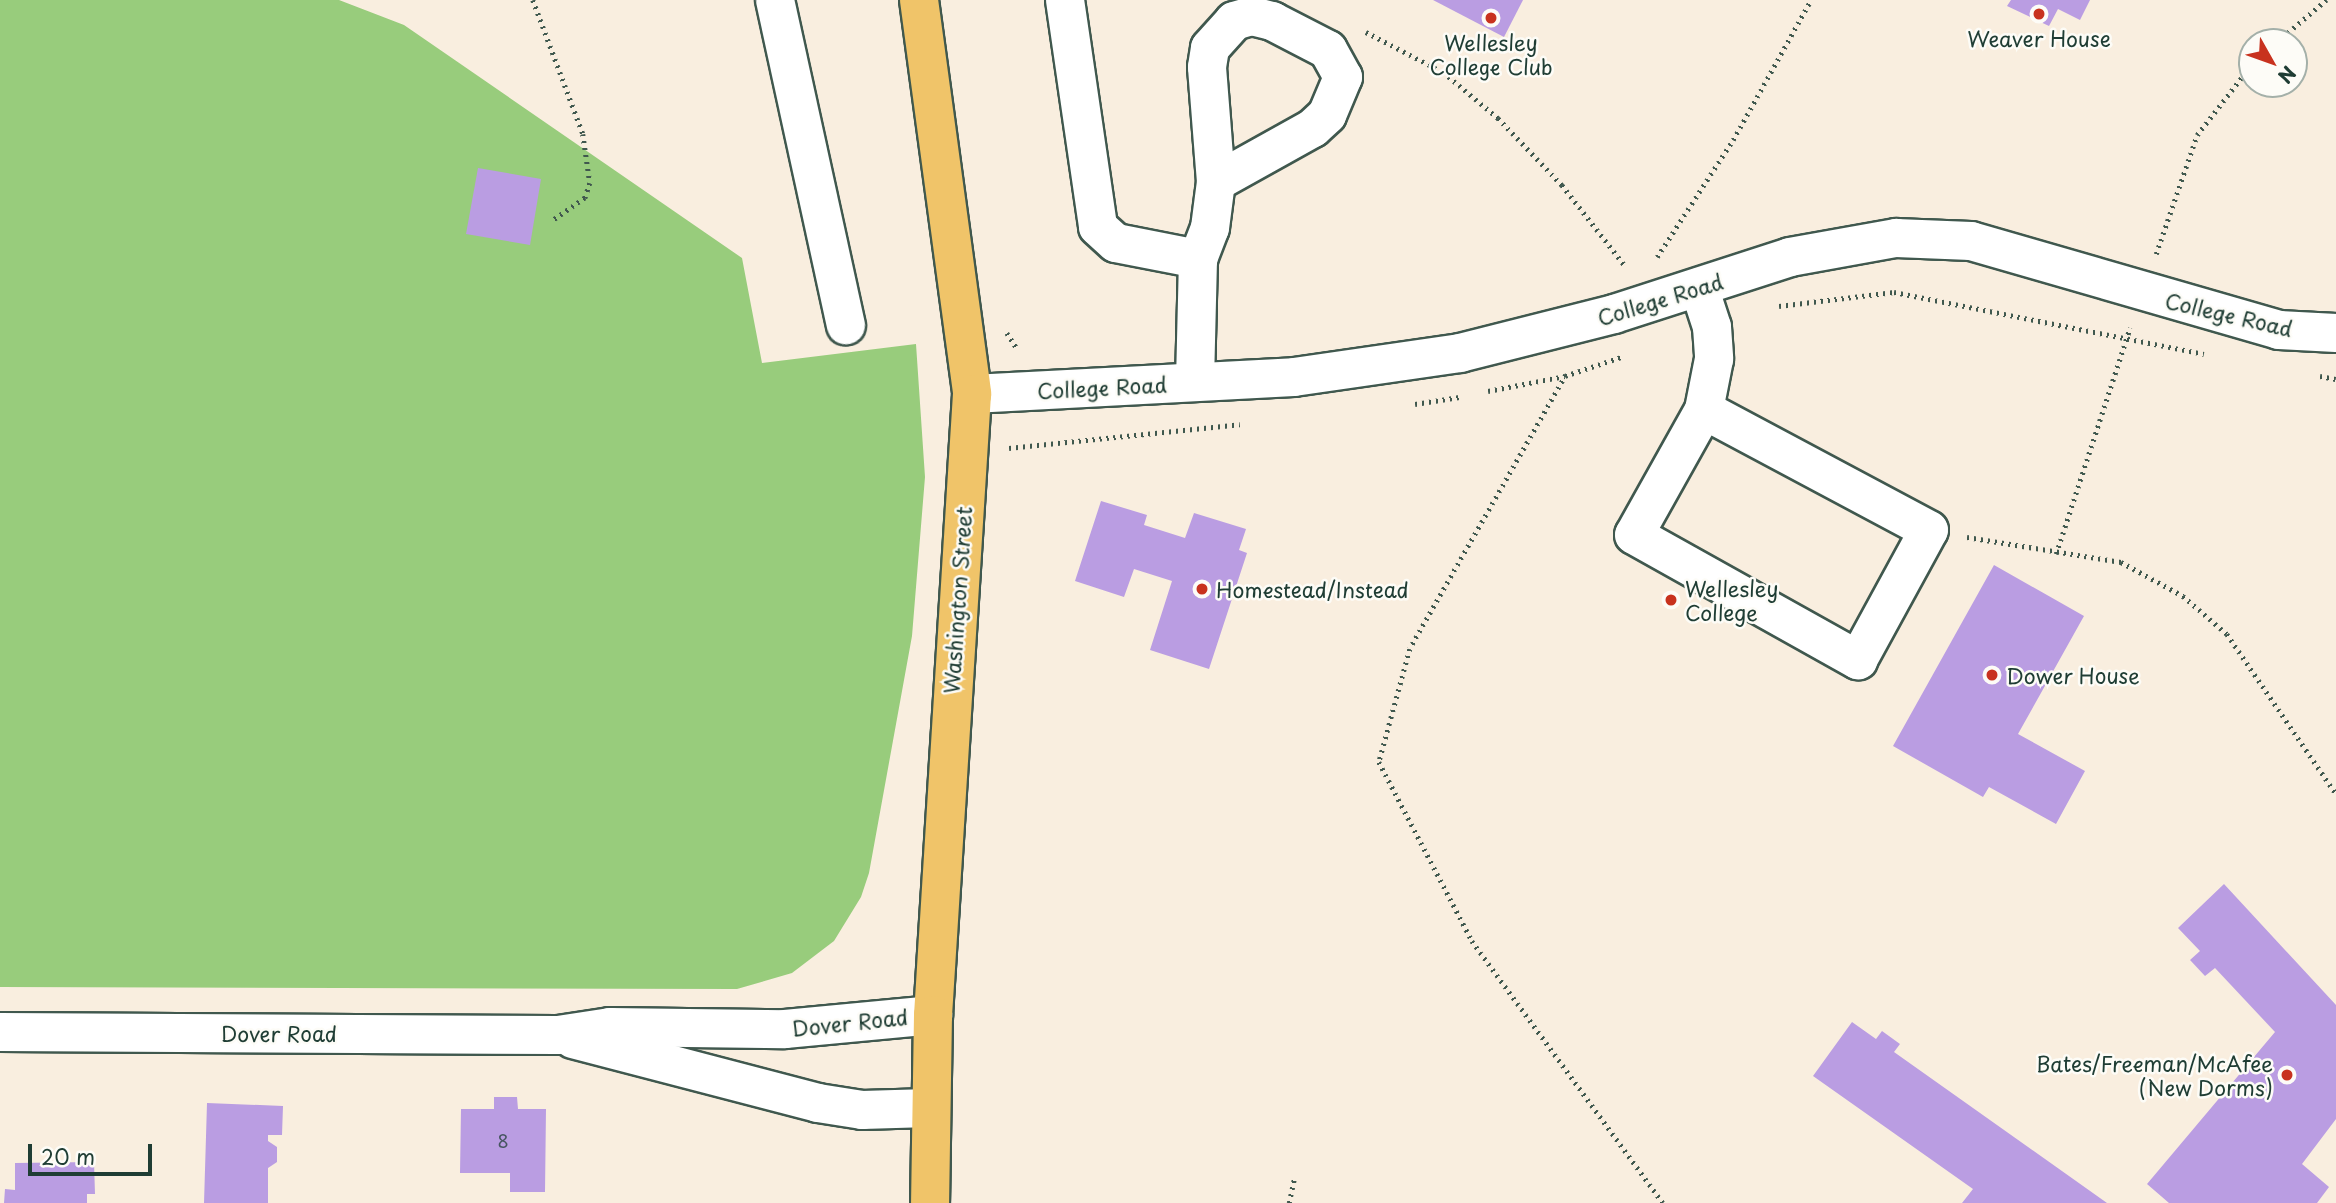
<!DOCTYPE html>
<html>
<head>
<meta charset="utf-8">
<style>
  body { margin:0 }
  #map { position:relative; width:2336px; height:1203px; overflow:hidden; background:#f9eedf; font-family:"Playpen Sans",sans-serif }
  div>[style] { position:absolute }
  .green>* { inset:0; background:#98cc7c }
  .building>* { inset:0; background:#ba9de2 }
  .path>* { height:4.5px; margin-top:-2.25px; transform-origin:0; background:repeating-linear-gradient(90deg,#40584e 0 2px,transparent 0 7px) }
  .roads { filter:drop-shadow(2px 0 #40584e) drop-shadow(-2px 0 #40584e) drop-shadow(0 2px #40584e) drop-shadow(0 -2px #40584e) }
  .minor>* { height:38px; margin:-19px; padding:0 19px; transform-origin:19px; border-radius:19px; background:#fff }
  .major>* { height:38px; margin:-19px; padding:0 19px; transform-origin:19px; border-radius:19px; background:#f0c469 }
  .dots>* { width:19px; height:19px; translate:-50% -50%; box-sizing:border-box; border:4px solid #fdfcf7; border-radius:50% }
  span { translate:-50% -50%; white-space:nowrap; text-align:center; line-height:1.15; -webkit-text-stroke:5px #fdfcf7; paint-order:stroke }
  .number-label { font-size:18px; color:#465560 }
  .number-label span { -webkit-text-stroke-width:0 }
  .poi-label { font-size:21px; color:#1f3d34 }
  .left { translate:0 -50%; text-align:left }
  .right { translate:-100% -50%; text-align:right }
  .street-label { font-size:21px; color:#1f3d34 }
  .north { position:absolute; left:2238px; top:28px; width:70px; height:70px; box-sizing:border-box; background:#fdfcf7; border:2px solid #a4b0a9; border-radius:50%; rotate:130deg; font-size:19px; font-weight:700; line-height:28px; text-align:center; color:#1f3d34 }
  .north::after { content:''; display:block; margin:auto; width:24px; height:32px; background:#c8321e; clip-path:polygon(50% 0,100% 100%,50% 72%,0 100%) }
  .scale { position:absolute; left:28px; top:1144px; width:124px; height:32px; box-sizing:border-box; border:4px solid #1f3d34; border-top:0; padding-left:9px; font-size:21px; line-height:24px; white-space:nowrap; color:#1f3d34; -webkit-text-stroke:5px #fdfcf7; paint-order:stroke }
</style>
</head>
<body>
<div id="map">
  <div class="green">
    <div style="clip-path:polygon(0 0,339px 0,404px 25px,742px 258px,762px 363px,916px 344px,925px 477px,912px 636px,869px 873px,861px 897px,834px 941px,792px 973px,737px 989px,0 987px)"></div>
  </div>
  <div class="building">
    <div style="clip-path:polygon(1433px 0,1523px 0,1504px 37px)"></div>
    <div style="clip-path:polygon(2011px 0,2090px 0,2080px 20px,2058px 9px,2049px 26px,2007px 6px)"></div>
    <div style="clip-path:polygon(478px 168px,541px 179px,530px 245px,466px 234px)"></div>
    <div style="clip-path:polygon(1101px 501px,1147px 515px,1144px 525px,1185px 538px,1194px 513px,1246px 529px,1239px 550px,1247px 553px,1209px 669px,1150px 650px,1172px 581px,1134px 569px,1124px 597px,1075px 581px)"></div>
    <div style="clip-path:polygon(1994px 565px,2084px 616px,2018px 734px,2085px 771px,2056px 824px,1989px 787px,1983px 797px,1893px 746px)"></div>
    <div style="clip-path:polygon(2224px 884px,2336px 1005px,2336px 1119px,2302px 1164px,2329px 1187px,2317px 1203px,2169px 1203px,2147px 1184px,2275px 1032px,2215px 968px,2205px 976px,2190px 960px,2200px 951px,2178px 928px)"></div>
    <div style="clip-path:polygon(1852px 1022px,1876px 1039px,1882px 1031px,1900px 1044px,1894px 1052px,2107px 1203px,1962px 1203px,1973px 1189px,1813px 1076px)"></div>
    <div style="clip-path:polygon(494px 1097px,517px 1097px,518px 1109px,546px 1109px,545px 1192px,510px 1192px,510px 1173px,460px 1173px,461px 1109px,494px 1109px)"></div>
    <div style="clip-path:polygon(207px 1103px,283px 1106px,282px 1135px,268px 1135px,268px 1141px,277px 1147px,277px 1162px,268px 1168px,268px 1203px,204px 1203px)"></div>
    <div style="clip-path:polygon(94px 1162px,95px 1194px,87px 1194px,87px 1203px,4px 1203px,5px 1189px,15px 1190px,15px 1163px)"></div>
  </div>
  <div class="path">
    <div style="left:533px;top:0;width:143px;rotate:69.5deg"></div>
    <div style="left:583px;top:134px;width:49px;rotate:81.9deg"></div>
    <div style="left:590px;top:183px;width:16px;rotate:108deg"></div>
    <div style="left:585px;top:198px;width:39px;rotate:145deg"></div>
    <div style="left:1366px;top:32px;width:87px;rotate:27.5deg"></div>
    <div style="left:1443px;top:72px;width:72px;rotate:39.9deg"></div>
    <div style="left:1498px;top:118px;width:93px;rotate:46.3deg"></div>
    <div style="left:1562px;top:185px;width:104px;rotate:52deg"></div>
    <div style="left:2277px;top:42px;width:65px;rotate:-40.6deg"></div>
    <div style="left:2156px;top:254px;width:126px;rotate:-71deg"></div>
    <div style="left:2197px;top:135px;width:90px;rotate:-52.2deg"></div>
    <div style="left:1657px;top:257px;width:140px;rotate:-57deg"></div>
    <div style="left:1733px;top:140px;width:160px;rotate:-60.9deg"></div>
    <div style="left:1779px;top:306px;width:116px;rotate:-6.9deg"></div>
    <div style="left:1894px;top:292px;width:316px;rotate:11.3deg"></div>
    <div style="left:1007px;top:333px;width:17px;rotate:57deg"></div>
    <div style="left:1566px;top:375px;width:315px;rotate:119.7deg"></div>
    <div style="left:1410px;top:649px;width:117px;rotate:105.3deg"></div>
    <div style="left:1379px;top:762px;width:202px;rotate:62.5deg"></div>
    <div style="left:1472px;top:941px;width:324px;rotate:53.9deg"></div>
    <div style="left:2320px;top:376px;width:16px;rotate:11deg"></div>
    <div style="left:1488px;top:391px;width:78px;rotate:-11deg"></div>
    <div style="left:1565px;top:376px;width:59px;rotate:-18.7deg"></div>
    <div style="left:1415px;top:404px;width:45px;rotate:-9deg"></div>
    <div style="left:1009px;top:448px;width:232px;rotate:-5.9deg"></div>
    <div style="left:1967px;top:537px;width:156px;rotate:9.2deg"></div>
    <div style="left:2121px;top:562px;width:71px;rotate:28.7deg"></div>
    <div style="left:2183px;top:596px;width:58px;rotate:40.8deg"></div>
    <div style="left:2227px;top:634px;width:194px;rotate:55.7deg"></div>
    <div style="left:2056px;top:554px;width:238px;rotate:-71.9deg"></div>
    <div style="left:1289px;top:1203px;width:24px;rotate:-78deg"></div>
  </div>
  <div class="roads">
    <div class="minor">
      <div style="left:775px;top:0;width:333px;rotate:77.7deg"></div>
      <div style="left:1065px;top:0;width:229px;rotate:81.7deg"></div>
      <div style="left:1098px;top:227px;width:24px;rotate:42deg"></div>
      <div style="left:1116px;top:243px;width:84px;rotate:11deg"></div>
      <div style="left:1699px;top:287px;width:42px;rotate:72deg"></div>
      <div style="left:1712px;top:327px;width:32px;rotate:86deg"></div>
      <div style="left:1714px;top:359px;width:52px;rotate:101.1deg"></div>
      <div style="left:1704px;top:410px;width:143px;rotate:119.2deg"></div>
      <div style="left:1634px;top:535px;width:257px;rotate:29.2deg"></div>
      <div style="left:1858px;top:660px;width:148px;rotate:-61.4deg"></div>
      <div style="left:1929px;top:530px;width:255px;rotate:-151.9deg"></div>
      <div style="left:1195px;top:382px;width:123px;rotate:-88.6deg"></div>
      <div style="left:1198px;top:259px;width:33px;rotate:-69deg"></div>
      <div style="left:1210px;top:228px;width:46px;rotate:-82.6deg"></div>
      <div style="left:1216px;top:182px;width:115px;rotate:-94.5deg"></div>
      <div style="left:1207px;top:67px;width:19px;rotate:-81deg"></div>
      <div style="left:1210px;top:48px;width:36px;rotate:-48deg"></div>
      <div style="left:1234px;top:21px;width:19px;rotate:-16deg"></div>
      <div style="left:1252px;top:16px;width:21px;rotate:14deg"></div>
      <div style="left:1272px;top:21px;width:63px;rotate:27.4deg"></div>
      <div style="left:1328px;top:50px;width:31px;rotate:61deg"></div>
      <div style="left:1343px;top:77px;width:41px;rotate:112.8deg"></div>
      <div style="left:1327px;top:115px;width:19px;rotate:137deg"></div>
      <div style="left:1313px;top:128px;width:111px;rotate:150.9deg"></div>
      <div style="left:972px;top:394px;width:322px;rotate:-3deg"></div>
      <div style="left:1294px;top:377px;width:168px;rotate:-8.2deg"></div>
      <div style="left:1460px;top:353px;width:159px;rotate:-14.2deg"></div>
      <div style="left:1614px;top:314px;width:185px;rotate:-17.9deg"></div>
      <div style="left:1790px;top:257px;width:108px;rotate:-10.2deg"></div>
      <div style="left:1896px;top:238px;width:75px;rotate:2.3deg"></div>
      <div style="left:1971px;top:241px;width:321px;rotate:16.1deg"></div>
      <div style="left:2279px;top:330px;width:57px;rotate:3deg"></div>
      <div style="left:0;top:1032px;width:558px;rotate:0.31deg"></div>
      <div style="left:558px;top:1035px;width:53px;rotate:-8.7deg"></div>
      <div style="left:610px;top:1027px;width:175px;rotate:0.7deg"></div>
      <div style="left:785px;top:1029px;width:149px;rotate:-5.4deg"></div>
      <div style="left:573px;top:1039px;width:253px;rotate:14.6deg"></div>
      <div style="left:818px;top:1103px;width:45px;rotate:9deg"></div>
      <div style="left:862px;top:1110px;width:67px;rotate:-1.7deg"></div>
    </div>
    <div class="major">
      <div style="left:919px;top:0;width:398px;rotate:82.3deg"></div>
      <div style="left:972px;top:394px;width:622px;rotate:93.59deg"></div>
      <div style="left:933px;top:1015px;width:188px;rotate:90.9deg"></div>
    </div>
  </div>
  <div class="dots">
    <div style="left:2039px;top:14px;background:#c8321e"></div>
    <div style="left:1491px;top:18px;background:#c8321e"></div>
    <div style="left:1202px;top:589px;background:#c8321e"></div>
    <div style="left:1671px;top:600px;background:#c8321e"></div>
    <div style="left:1992px;top:675px;background:#c8321e"></div>
    <div style="left:2287px;top:1075px;background:#c8321e"></div>
  </div>
  <div class="number-label">
    <span style="left:503px;top:1141px">8</span>
  </div>
  <div class="poi-label">
    <span style="left:2039px;top:38px">Weaver House</span>
    <span style="left:1491px;top:54px">Wellesley<br>College Club</span>
    <span class="left" style="left:1685px;top:600px">Wellesley<br>College</span>
    <span class="left" style="left:1216px;top:589px">Homestead/Instead</span>
    <span class="left" style="left:2006px;top:675px">Dower House</span>
    <span class="right" style="left:2273px;top:1075px">Bates/Freeman/McAfee<br>(New Dorms)</span>
  </div>
  <div class="street-label">
    <span style="left:1660px;top:299px;rotate:-17deg">College Road</span>
    <span style="left:2229px;top:314px;rotate:13deg">College Road</span>
    <span style="left:1102px;top:387px;rotate:-3deg">College Road</span>
    <span style="left:957px;top:600px;rotate:-86deg">Washington Street</span>
    <span style="left:850px;top:1022px;rotate:-6deg">Dover Road</span>
    <span style="left:279px;top:1033px">Dover Road</span>
  </div>
  <div class="north">N</div>
  <div class="scale">20 m</div>
</div>
</body>
</html>
